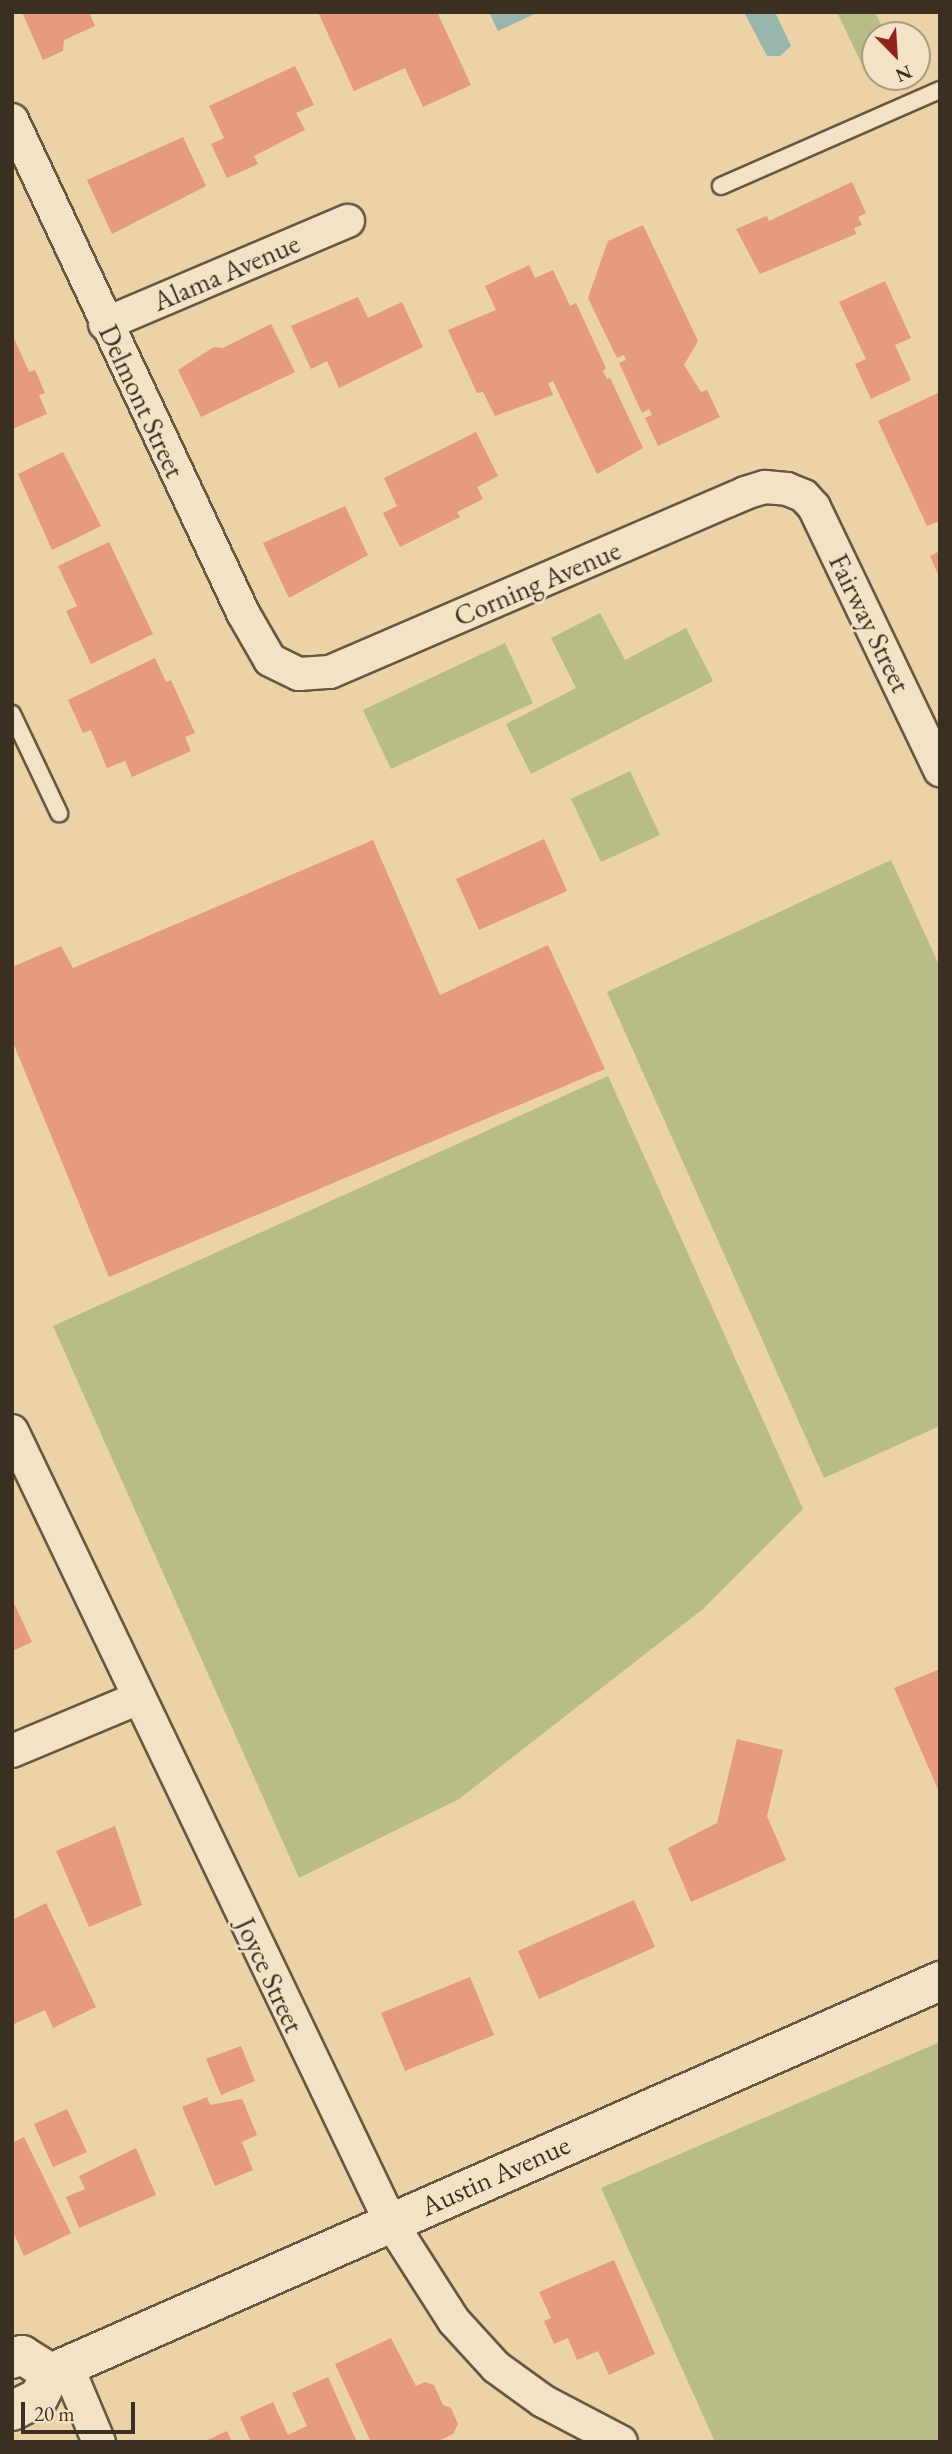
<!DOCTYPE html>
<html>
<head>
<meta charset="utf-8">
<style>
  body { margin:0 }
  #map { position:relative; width:952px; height:2454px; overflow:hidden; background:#ecd2a7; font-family:"EB Garamond",serif }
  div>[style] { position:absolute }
  .green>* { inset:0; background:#b7bc88 }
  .water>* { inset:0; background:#99b6ad }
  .building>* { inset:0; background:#e59b7c }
  .roads { filter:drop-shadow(2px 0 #675843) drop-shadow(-2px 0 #675843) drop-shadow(0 2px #675843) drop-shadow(0 -2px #675843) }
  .lane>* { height:16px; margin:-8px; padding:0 8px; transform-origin:8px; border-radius:8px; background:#f3e2c6 }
  .street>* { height:32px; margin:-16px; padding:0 16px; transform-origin:16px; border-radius:16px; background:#f3e2c6 }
  .secondary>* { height:38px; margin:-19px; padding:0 19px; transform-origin:19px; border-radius:19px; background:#f3e2c6 }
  span { translate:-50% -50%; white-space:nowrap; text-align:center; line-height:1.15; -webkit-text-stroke:5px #f3e2c6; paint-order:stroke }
  .street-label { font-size:28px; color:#3b2f22 }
  .frame { position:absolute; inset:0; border:14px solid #3b2f22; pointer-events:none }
  .north { position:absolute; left:861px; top:21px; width:70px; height:70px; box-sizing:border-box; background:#f3e2c6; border:2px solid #a99a84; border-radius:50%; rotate:156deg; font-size:19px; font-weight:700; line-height:28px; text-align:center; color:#3b2f22 }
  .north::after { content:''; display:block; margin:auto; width:24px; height:32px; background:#8f2418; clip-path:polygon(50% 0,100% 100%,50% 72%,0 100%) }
  .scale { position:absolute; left:21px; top:2402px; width:114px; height:32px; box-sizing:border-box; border:4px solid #3b2f22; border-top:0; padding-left:9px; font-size:21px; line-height:24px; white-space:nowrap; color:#3b2f22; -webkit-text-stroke:5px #f3e2c6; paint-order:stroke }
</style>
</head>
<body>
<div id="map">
  <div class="green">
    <div style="clip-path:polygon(837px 12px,875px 12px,886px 35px,875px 35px,875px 71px,867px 75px)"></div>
    <div style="clip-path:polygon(600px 613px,625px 660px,686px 628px,713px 681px,531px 774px,506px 724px,576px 688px,551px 638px)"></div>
    <div style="clip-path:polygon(505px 643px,533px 703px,391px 769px,363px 710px)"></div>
    <div style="clip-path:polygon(630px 771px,660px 835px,601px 862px,571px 799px)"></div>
    <div style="clip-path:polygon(891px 860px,940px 967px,940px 1426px,824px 1478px,607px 992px)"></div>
    <div style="clip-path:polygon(608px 1076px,803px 1509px,703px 1609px,459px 1799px,299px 1878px,53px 1326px)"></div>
    <div style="clip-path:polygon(940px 2042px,940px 2442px,715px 2442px,601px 2188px)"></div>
  </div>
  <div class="water">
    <div style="clip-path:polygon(489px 12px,539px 12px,498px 31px)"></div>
    <div style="clip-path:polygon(744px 12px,775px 12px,791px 46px,780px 56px,767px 56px)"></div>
  </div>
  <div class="building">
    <div style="clip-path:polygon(22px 12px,89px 12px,95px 26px,64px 40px,63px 51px,43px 60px)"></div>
    <div style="clip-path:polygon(318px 12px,437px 12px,471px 85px,423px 107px,405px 68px,354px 91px)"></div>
    <div style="clip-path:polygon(295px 66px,314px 105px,296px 113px,305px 130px,254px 156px,258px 164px,227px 178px,211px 144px,224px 138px,209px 106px)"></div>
    <div style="clip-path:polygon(183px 137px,206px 186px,112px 234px,87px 180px)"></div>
    <div style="clip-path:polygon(852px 182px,866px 213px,858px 217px,862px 225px,854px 228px,856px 234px,760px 274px,736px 229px,767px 216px,769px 221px)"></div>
    <div style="clip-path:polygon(643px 225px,698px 341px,684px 365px,701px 392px,707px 390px,720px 417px,658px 446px,645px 418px,652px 415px,649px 409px,642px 413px,619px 363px,626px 360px,624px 355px,617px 358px,588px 298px,608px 241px)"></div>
    <div style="clip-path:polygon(529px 265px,535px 278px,553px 270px,570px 306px,576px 303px,606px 368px,603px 371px,607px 379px,610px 378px,643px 448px,597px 474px,553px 381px,548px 383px,553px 395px,495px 416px,483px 392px,477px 393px,448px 330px,496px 310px,485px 286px)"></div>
    <div style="clip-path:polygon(885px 281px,911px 338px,895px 345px,911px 380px,871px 399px,855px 364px,866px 359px,839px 302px)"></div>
    <div style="clip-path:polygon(358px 297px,368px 318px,402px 302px,423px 347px,339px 388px,327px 361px,311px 369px,291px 326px)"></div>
    <div style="clip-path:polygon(271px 324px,295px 372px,201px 417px,178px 370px,214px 347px,223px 348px)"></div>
    <div style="clip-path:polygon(12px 334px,29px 372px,35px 370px,45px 393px,39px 395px,47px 414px,12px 429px)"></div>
    <div style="clip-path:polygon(940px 392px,940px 521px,927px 526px,878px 421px)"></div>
    <div style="clip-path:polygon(476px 432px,498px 476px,477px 487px,483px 499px,457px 512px,460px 517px,400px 547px,383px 513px,397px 506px,384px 478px)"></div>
    <div style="clip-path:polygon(63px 452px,101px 526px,52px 550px,18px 474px)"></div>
    <div style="clip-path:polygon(345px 506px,368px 555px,289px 598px,263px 543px)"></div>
    <div style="clip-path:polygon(109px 542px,153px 634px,91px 664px,66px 611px,77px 606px,58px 566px)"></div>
    <div style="clip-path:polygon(940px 551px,940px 579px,930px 556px)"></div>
    <div style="clip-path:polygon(155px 658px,166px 682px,171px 680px,195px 733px,185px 737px,191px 751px,132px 777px,125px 761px,107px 768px,91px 730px,83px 733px,68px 700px)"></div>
    <div style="clip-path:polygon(544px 839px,567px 891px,479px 930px,456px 879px)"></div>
    <div style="clip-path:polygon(373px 840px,440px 995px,548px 945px,605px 1069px,109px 1277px,12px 1040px,12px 967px,61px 946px,73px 968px)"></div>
    <div style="clip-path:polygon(12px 1599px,32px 1642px,12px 1651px)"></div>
    <div style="clip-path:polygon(940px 1669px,940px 1794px,894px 1688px)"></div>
    <div style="clip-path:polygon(737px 1739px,783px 1750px,767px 1816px,786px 1860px,691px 1902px,668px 1848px,717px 1823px)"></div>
    <div style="clip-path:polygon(115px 1826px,142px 1905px,89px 1927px,56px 1851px)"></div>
    <div style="clip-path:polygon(634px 1900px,655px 1947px,539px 1999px,518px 1951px)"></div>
    <div style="clip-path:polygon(46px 1903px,96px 2007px,53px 2028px,45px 2010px,14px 2024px,12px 1920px)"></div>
    <div style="clip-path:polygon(470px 1977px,494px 2035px,405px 2071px,381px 2013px)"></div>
    <div style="clip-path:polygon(241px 2046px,255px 2081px,221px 2095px,206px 2059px)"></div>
    <div style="clip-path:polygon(207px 2097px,210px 2105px,242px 2099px,257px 2135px,242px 2142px,253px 2170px,215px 2186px,182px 2107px)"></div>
    <div style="clip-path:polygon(67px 2109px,87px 2152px,53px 2167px,34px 2124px)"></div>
    <div style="clip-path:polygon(24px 2137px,71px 2233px,24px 2256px,12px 2230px,12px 2143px)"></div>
    <div style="clip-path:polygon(136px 2148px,156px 2195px,79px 2228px,66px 2197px,85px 2189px,79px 2176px)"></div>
    <div style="clip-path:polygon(614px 2260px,655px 2354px,609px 2375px,598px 2351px,577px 2360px,568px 2338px,554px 2344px,544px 2321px,551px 2318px,539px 2292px)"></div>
    <div style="clip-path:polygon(391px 2338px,416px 2386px,425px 2382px,434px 2385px,443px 2405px,451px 2408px,458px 2424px,453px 2434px,436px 2442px,371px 2442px,335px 2364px)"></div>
    <div style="clip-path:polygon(328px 2377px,357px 2442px,251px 2442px,240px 2417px,273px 2402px,288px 2435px,307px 2426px,292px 2393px)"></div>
    <div style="clip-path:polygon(227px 2431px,232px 2442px,203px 2442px)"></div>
  </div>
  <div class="roads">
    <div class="lane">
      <div style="left:721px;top:186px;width:239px;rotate:-23.7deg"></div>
      <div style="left:12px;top:714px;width:110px;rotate:64.6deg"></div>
    </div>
    <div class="street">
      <div style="left:12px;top:120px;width:544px;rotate:64.89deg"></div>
      <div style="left:243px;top:613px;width:54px;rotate:60.1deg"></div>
      <div style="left:270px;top:660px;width:32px;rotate:26deg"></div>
      <div style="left:299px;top:674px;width:31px;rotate:-4deg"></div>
      <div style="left:330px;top:672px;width:452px;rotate:-23.3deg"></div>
      <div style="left:745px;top:493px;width:21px;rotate:-17deg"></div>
      <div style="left:765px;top:487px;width:22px;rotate:5deg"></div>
      <div style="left:787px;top:489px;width:18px;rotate:22deg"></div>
      <div style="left:804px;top:496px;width:15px;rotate:48deg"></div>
      <div style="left:814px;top:507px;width:292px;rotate:64.4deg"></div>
      <div style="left:105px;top:324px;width:264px;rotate:-23deg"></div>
      <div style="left:12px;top:1431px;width:876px;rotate:64.43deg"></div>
      <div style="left:390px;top:2221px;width:119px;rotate:57.4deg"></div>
      <div style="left:454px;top:2321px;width:62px;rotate:47.6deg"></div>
      <div style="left:496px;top:2367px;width:58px;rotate:35.9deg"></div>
      <div style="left:543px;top:2401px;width:88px;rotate:27.7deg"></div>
      <div style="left:12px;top:1751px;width:138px;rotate:-22.7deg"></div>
      <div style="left:67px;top:2366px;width:82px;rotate:67.2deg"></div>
    </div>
    <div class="secondary">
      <div style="left:12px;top:2359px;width:11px;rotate:-22deg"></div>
      <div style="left:22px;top:2355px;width:34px;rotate:32deg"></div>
      <div style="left:12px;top:2411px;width:30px;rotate:-27deg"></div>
      <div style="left:39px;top:2397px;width:27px;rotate:-63deg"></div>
      <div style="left:51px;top:2373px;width:972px;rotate:-23.79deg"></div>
    </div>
  </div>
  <div class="street-label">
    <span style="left:226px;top:272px;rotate:-23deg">Alama Avenue</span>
    <span style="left:142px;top:401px;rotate:65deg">Delmont Street</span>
    <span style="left:537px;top:583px;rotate:-23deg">Corning Avenue</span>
    <span style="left:870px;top:623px;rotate:64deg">Fairway Street</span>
    <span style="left:270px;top:1975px;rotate:65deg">Joyce Street</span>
    <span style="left:495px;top:2175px;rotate:-24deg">Austin Avenue</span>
  </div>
  <div class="frame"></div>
  <div class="north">N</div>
  <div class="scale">20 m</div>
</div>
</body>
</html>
